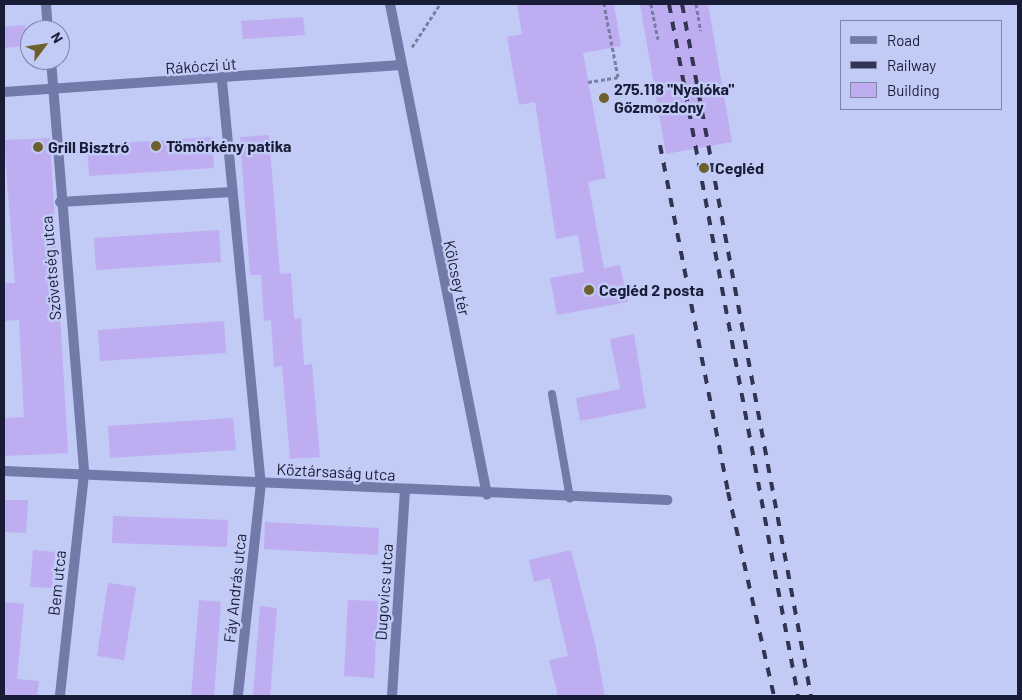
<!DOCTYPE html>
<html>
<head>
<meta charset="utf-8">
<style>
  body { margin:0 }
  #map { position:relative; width:1022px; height:700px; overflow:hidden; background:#c2cbf6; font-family:Barlow,sans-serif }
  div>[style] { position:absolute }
  .building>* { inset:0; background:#beadf1 }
  .path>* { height:3px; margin-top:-1.5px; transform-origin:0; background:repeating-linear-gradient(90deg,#777ea2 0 4px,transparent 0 6.5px) }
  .service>* { height:8px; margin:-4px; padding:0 4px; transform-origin:4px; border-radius:4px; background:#717aa9 }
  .minor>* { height:10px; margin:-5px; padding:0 5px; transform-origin:5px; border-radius:5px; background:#717aa9 }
  .rail>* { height:4px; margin-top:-2px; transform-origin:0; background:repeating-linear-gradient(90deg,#313552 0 9px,transparent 0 18px) }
  .dots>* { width:14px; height:14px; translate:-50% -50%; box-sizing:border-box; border:2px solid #c2cbf6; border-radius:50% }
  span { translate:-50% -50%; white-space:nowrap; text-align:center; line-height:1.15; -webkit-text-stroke:5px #c2cbf6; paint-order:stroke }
  .street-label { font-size:16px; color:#181c36 }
  .poi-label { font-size:16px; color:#181c36; font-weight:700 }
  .left { translate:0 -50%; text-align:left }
  .frame { position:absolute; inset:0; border:5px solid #181c36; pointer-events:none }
  .legend { position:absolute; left:840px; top:20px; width:162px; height:90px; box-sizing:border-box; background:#c2cbf6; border:1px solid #7e85a9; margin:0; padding:6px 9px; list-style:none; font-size:15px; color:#181c36 }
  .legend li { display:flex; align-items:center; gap:10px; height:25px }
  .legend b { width:25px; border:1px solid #7e85a9 }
  .north { position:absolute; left:20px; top:20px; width:50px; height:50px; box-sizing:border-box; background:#c2cbf6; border:1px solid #7e85a9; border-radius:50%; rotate:59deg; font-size:14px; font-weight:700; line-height:20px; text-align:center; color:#181c36 }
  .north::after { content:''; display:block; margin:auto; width:18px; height:22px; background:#6d602d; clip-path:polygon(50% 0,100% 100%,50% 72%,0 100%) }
</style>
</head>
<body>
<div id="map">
  <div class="building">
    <div style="clip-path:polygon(517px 4px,614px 4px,621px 46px,583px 53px,606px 178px,588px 182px,604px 268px,620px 265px,628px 302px,557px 315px,550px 278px,584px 272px,578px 235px,556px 239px,535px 102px,519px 105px,507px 37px,522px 34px)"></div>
    <div style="clip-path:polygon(640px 4px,708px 4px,732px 142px,666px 154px)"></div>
    <div style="clip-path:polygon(303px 17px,305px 35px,243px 39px,241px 21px)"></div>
    <div style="clip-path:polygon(25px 25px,27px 46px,4px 48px,4px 27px)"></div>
    <div style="clip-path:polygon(269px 135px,280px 274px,291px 273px,294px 319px,301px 318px,304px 365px,312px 364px,320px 457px,290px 459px,282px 366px,274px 367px,271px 320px,264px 321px,261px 275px,250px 275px,240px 137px)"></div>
    <div style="clip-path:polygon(212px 137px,214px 168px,89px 176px,87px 145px)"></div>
    <div style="clip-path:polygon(50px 138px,68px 453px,4px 456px,4px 418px,24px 417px,19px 320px,4px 321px,4px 283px,15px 283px,4px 140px)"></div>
    <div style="clip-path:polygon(219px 230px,221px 262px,96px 270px,94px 238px)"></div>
    <div style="clip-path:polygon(224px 321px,226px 353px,100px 361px,98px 330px)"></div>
    <div style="clip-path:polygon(634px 334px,646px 408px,580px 421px,576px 398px,620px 389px,610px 339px)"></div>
    <div style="clip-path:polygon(233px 418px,236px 450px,110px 458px,108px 426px)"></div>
    <div style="clip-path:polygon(4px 500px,28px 500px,26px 533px,4px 532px)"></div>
    <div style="clip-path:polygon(113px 516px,228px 520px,227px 547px,112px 543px)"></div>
    <div style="clip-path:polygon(265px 522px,379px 528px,378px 555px,264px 549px)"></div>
    <div style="clip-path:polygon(33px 550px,55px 552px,52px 588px,30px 587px)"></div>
    <div style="clip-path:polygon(571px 550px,596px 647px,605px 696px,558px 696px,549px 660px,568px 656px,550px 578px,534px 582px,529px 560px)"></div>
    <div style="clip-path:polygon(108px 583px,136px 587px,124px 660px,97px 656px)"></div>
    <div style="clip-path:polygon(199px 600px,221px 602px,214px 696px,191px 696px)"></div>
    <div style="clip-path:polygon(348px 600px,378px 601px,374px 678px,344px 676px)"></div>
    <div style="clip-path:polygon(4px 602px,24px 604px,17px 679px,39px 681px,37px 696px,4px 696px)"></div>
    <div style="clip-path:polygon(260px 606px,277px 608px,270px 696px,253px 696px)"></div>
  </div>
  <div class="path">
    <div style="left:651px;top:4px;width:36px;rotate:79deg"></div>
    <div style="left:696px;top:4px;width:27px;rotate:80deg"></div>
    <div style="left:412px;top:47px;width:51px;rotate:-56.9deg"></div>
    <div style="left:588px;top:82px;width:30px;rotate:-9deg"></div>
    <div style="left:618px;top:77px;width:74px;rotate:-100.9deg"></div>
  </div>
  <div class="service">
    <div style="left:552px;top:394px;width:106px;rotate:80.2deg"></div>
  </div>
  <div class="minor">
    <div style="left:46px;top:4px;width:26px;rotate:86deg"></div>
    <div style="left:390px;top:4px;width:500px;rotate:78.82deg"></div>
    <div style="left:51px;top:60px;width:415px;rotate:85.4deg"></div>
    <div style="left:84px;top:474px;width:223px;rotate:96.2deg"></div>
    <div style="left:222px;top:81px;width:404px;rotate:84.5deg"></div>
    <div style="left:261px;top:483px;width:214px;rotate:96.2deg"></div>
    <div style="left:4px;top:92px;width:398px;rotate:-3.9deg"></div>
    <div style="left:60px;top:202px;width:172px;rotate:-3.3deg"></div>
    <div style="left:4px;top:471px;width:664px;rotate:2.5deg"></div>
    <div style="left:392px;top:696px;width:206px;rotate:-86.4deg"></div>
  </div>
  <div class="rail">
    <div style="left:669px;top:4px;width:704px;rotate:79.44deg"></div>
    <div style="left:682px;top:4px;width:704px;rotate:79.44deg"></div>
    <div style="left:660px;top:145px;width:354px;rotate:78.9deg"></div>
    <div style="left:728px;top:492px;width:209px;rotate:77.3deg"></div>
  </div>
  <div class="dots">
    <div style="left:604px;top:98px;background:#6d602d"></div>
    <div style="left:156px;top:146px;background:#6d602d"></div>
    <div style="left:38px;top:147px;background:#6d602d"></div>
    <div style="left:704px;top:168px;background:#6d602d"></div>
    <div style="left:589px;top:290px;background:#6d602d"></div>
  </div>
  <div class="street-label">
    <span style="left:201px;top:66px;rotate:-4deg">Rákóczi út</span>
    <span style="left:51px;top:268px;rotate:-95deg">Szövetség utca</span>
    <span style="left:457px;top:278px;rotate:78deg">Kölcsey tér</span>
    <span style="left:336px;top:472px;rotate:3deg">Köztársaság utca</span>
    <span style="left:57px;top:583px;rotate:-84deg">Bem utca</span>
    <span style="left:235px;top:588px;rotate:-84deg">Fáy András utca</span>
    <span style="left:384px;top:592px;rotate:-86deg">Dugovics utca</span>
  </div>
  <div class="poi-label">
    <span class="left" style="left:614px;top:98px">275.118 "Nyalóka"<br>Gőzmozdony</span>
    <span class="left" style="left:166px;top:146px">Tömörkény patika</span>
    <span class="left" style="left:48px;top:147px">Grill Bisztró</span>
    <span class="left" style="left:715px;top:168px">Cegléd</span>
    <span class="left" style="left:599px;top:290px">Cegléd 2 posta</span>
  </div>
  <div class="frame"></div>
  <ul class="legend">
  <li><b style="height:6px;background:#717aa9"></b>Road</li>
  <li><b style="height:6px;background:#313552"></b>Railway</li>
  <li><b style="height:14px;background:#beadf1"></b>Building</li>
  </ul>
  <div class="north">N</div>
</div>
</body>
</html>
